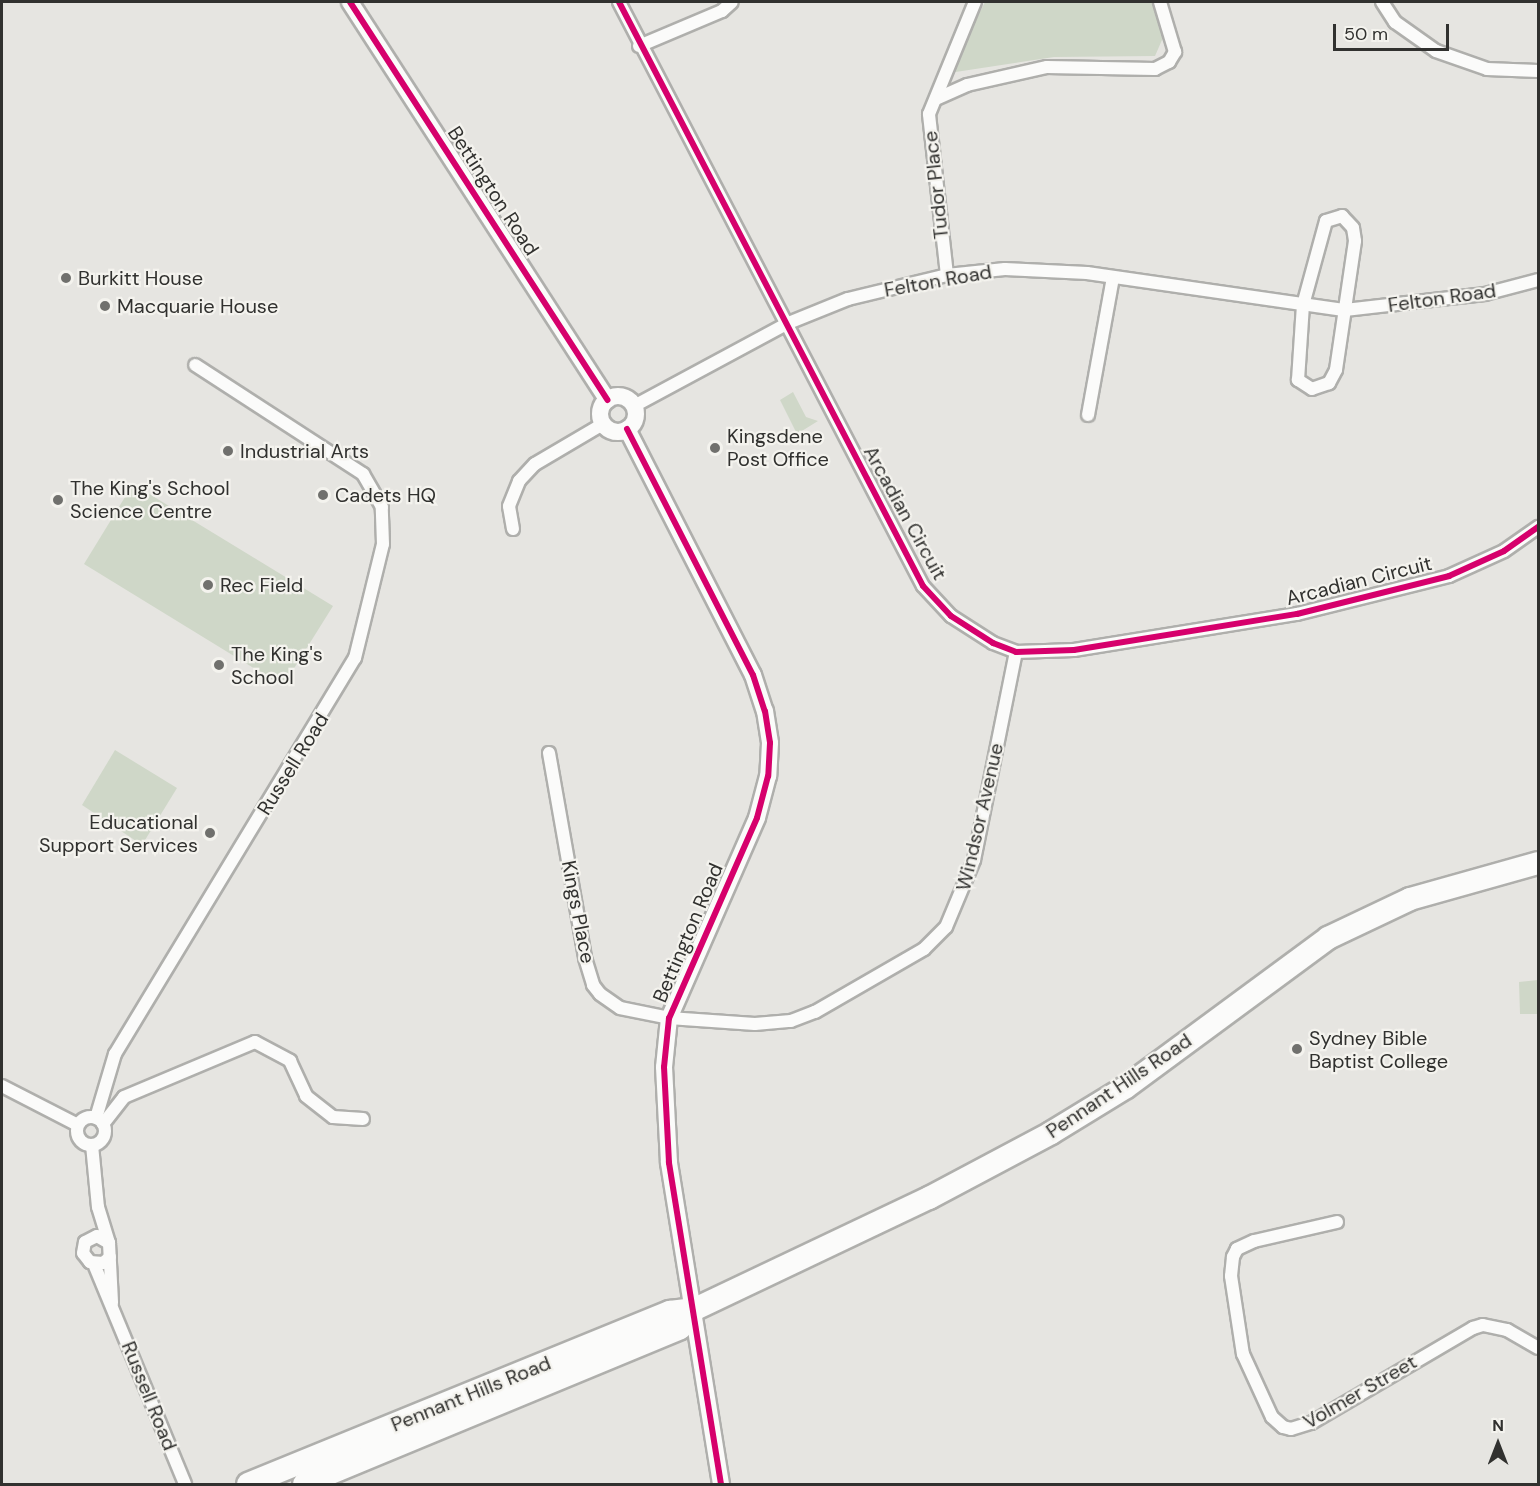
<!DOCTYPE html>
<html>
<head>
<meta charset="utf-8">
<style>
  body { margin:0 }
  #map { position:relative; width:1540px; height:1486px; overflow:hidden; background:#e6e5e1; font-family:"DM Sans",sans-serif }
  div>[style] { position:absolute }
  .green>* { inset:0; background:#cfd7c8 }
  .roads { filter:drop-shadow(2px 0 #afafac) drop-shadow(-2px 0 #afafac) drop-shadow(0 2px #afafac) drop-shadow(0 -2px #afafac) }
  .street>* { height:12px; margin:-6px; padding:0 6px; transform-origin:6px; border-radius:6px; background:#fbfbfa }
  .street>.ring { margin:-6px; padding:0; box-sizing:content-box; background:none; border:12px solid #fbfbfa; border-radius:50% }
  .secondary>* { height:16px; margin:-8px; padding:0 8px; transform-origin:8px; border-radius:8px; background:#fbfbfa }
  .secondary>.ring { margin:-8px; padding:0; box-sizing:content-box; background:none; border:16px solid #fbfbfa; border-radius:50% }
  .highway>* { height:22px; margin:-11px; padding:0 11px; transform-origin:11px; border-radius:11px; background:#fbfbfa }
  .cycleway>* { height:6px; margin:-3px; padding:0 3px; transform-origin:3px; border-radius:3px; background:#d6006c }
  .dots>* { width:16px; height:16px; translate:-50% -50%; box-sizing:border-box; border:3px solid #f4f3ee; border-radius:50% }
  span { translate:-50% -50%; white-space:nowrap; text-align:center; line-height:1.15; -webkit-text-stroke:4.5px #f4f3ee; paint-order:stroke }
  .street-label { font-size:20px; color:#31312f }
  .poi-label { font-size:20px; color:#31312f }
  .left { translate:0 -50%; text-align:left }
  .right { translate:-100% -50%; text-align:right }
  .frame { position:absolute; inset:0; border:3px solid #31312f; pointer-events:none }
  .north { position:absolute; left:1468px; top:1414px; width:60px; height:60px; -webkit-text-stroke:4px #f4f3ee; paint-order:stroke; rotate:0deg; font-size:16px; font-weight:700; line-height:24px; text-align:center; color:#31312f }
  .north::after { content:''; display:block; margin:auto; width:21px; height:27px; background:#31312f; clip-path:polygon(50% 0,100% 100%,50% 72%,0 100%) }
  .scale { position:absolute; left:1333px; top:24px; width:116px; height:27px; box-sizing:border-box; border:3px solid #31312f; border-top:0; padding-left:8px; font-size:18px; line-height:21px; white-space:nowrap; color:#31312f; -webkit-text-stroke:4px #f4f3ee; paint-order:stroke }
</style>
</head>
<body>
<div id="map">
  <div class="green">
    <div style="clip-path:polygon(985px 2px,1154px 2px,1165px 33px,1155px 56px,1054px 57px,949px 73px)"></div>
    <div style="clip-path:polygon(793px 392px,806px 417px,818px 421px,797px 434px,780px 400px)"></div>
    <div style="clip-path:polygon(133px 484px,333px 606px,283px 686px,84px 564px)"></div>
    <div style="clip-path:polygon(115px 750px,177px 788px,142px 845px,82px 805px)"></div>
    <div style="clip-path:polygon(1538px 980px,1538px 1014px,1520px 1014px,1519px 982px)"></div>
  </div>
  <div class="roads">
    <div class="street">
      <div style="left:619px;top:2px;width:658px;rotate:62.5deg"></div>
      <div style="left:923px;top:586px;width:41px;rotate:47deg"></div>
      <div style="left:951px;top:616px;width:50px;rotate:32.7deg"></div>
      <div style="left:993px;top:643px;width:25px;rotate:21deg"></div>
      <div style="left:1016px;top:652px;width:58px;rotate:-2deg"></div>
      <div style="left:1074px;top:650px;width:226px;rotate:-9.2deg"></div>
      <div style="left:1297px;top:614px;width:157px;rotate:-14deg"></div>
      <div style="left:1449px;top:576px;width:60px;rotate:-24.4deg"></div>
      <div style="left:1504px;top:551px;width:42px;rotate:-35.2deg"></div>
      <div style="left:1382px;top:2px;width:24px;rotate:57deg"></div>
      <div style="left:1395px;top:22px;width:50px;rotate:35.3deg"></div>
      <div style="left:1436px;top:51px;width:54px;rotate:19.4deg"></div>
      <div style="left:1487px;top:69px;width:51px;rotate:2.2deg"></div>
      <div style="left:639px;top:46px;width:90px;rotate:-22.9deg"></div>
      <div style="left:722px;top:11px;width:13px;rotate:-42deg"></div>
      <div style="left:938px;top:98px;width:32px;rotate:-24deg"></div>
      <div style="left:967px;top:85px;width:82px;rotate:-12.7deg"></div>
      <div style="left:1047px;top:67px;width:108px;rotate:1.1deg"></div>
      <div style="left:1155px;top:69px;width:16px;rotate:-27deg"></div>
      <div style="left:1169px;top:62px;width:12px;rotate:-59deg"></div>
      <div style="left:1175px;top:52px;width:52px;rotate:-106.7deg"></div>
      <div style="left:1342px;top:216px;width:16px;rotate:47deg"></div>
      <div style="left:1353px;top:228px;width:13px;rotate:81deg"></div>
      <div style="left:1355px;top:241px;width:130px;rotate:98.4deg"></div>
      <div style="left:1336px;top:370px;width:15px;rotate:118deg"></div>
      <div style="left:1329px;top:383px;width:18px;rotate:161deg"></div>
      <div style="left:1312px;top:389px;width:17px;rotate:-147deg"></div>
      <div style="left:1298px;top:380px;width:75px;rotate:-86.2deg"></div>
      <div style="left:1303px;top:305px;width:87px;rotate:-74.7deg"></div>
      <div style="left:1326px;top:221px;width:17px;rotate:-17deg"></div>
      <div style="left:947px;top:275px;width:162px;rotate:-96.4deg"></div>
      <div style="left:929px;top:114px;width:121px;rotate:-67.7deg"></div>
      <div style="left:634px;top:406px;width:173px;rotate:-28.3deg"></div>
      <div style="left:786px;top:324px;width:67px;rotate:-22deg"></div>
      <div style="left:848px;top:299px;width:102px;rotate:-13.6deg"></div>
      <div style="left:947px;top:275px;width:58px;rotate:-5.9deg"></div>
      <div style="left:1005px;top:269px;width:82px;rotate:2.8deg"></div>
      <div style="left:1087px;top:273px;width:261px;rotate:8.2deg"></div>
      <div style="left:1345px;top:310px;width:141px;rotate:-6.5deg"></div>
      <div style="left:1485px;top:294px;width:55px;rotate:-14.8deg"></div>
      <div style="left:1088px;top:415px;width:139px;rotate:-79.7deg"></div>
      <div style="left:513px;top:529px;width:23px;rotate:-100deg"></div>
      <div style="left:509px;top:506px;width:27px;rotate:-68deg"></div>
      <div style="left:519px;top:481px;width:23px;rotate:-47deg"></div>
      <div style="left:535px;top:464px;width:79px;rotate:-30.5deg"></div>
      <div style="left:549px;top:753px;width:208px;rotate:80deg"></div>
      <div style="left:585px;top:958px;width:28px;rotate:73deg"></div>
      <div style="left:593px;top:985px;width:11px;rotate:52deg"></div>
      <div style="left:600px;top:994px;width:24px;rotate:35deg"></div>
      <div style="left:620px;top:1008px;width:50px;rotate:11.5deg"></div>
      <div style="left:669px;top:1018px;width:86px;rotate:4deg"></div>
      <div style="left:755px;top:1024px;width:36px;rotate:-5deg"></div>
      <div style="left:791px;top:1021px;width:26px;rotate:-21deg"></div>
      <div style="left:815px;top:1012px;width:126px;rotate:-30deg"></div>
      <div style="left:924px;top:949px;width:31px;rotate:-45deg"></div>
      <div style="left:946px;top:927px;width:73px;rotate:-67.3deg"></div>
      <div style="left:974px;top:860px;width:212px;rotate:-78.6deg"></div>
      <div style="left:2px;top:1086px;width:85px;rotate:27.2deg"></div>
      <div class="ring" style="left:77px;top:1117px;width:16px;height:16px"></div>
      <div style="left:96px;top:1118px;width:67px;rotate:-73.5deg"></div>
      <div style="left:115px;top:1054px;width:463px;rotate:-58.8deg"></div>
      <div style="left:355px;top:658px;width:117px;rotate:-76.2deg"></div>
      <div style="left:383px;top:544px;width:37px;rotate:-92deg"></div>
      <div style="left:382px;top:507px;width:38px;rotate:-120deg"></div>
      <div style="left:363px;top:474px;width:200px;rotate:-147deg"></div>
      <div style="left:103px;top:1124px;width:34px;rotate:-52deg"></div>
      <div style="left:124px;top:1097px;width:142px;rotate:-22.8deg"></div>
      <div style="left:255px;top:1042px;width:40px;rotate:28deg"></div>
      <div style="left:290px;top:1061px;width:38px;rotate:65deg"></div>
      <div style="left:306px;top:1096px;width:34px;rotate:38deg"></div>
      <div style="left:333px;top:1117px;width:30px;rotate:4deg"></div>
      <div style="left:92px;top:1145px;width:62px;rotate:84.5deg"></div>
      <div style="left:98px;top:1207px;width:38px;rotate:73deg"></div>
      <div style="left:1337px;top:1222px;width:85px;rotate:167.1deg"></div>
      <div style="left:1254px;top:1241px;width:19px;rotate:155deg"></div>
      <div style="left:1237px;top:1249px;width:9px;rotate:117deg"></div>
      <div style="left:1233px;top:1257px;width:19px;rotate:96deg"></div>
      <div style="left:1231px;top:1276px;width:79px;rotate:81.3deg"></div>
      <div style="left:1243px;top:1354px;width:69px;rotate:65.3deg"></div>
      <div style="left:1272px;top:1417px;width:15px;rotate:42deg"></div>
      <div style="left:1283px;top:1427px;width:8px;rotate:14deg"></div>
      <div style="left:1291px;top:1429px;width:21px;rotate:-17deg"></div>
      <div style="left:1311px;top:1423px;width:188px;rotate:-30.4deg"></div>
      <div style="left:1473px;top:1328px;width:10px;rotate:-17deg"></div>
      <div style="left:1483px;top:1325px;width:25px;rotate:12deg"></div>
      <div style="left:1507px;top:1330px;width:36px;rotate:30deg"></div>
      <div style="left:110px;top:1257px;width:9px;rotate:139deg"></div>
      <div style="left:103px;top:1263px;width:13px;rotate:-176deg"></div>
      <div style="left:90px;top:1262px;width:11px;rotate:-128deg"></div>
      <div style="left:83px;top:1253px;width:11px;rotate:-80deg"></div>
      <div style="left:85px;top:1242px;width:13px;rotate:-27deg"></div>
      <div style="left:97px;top:1236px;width:14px;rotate:30deg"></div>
      <div style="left:109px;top:1243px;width:60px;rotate:87.1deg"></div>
      <div style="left:94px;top:1264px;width:238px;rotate:67.5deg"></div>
    </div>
    <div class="secondary">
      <div style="left:350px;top:2px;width:474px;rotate:57.1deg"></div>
      <div class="ring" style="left:600px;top:396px;width:20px;height:20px"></div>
      <div style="left:627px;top:429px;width:276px;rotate:62.9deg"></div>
      <div style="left:753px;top:675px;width:38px;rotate:72deg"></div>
      <div style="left:765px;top:711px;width:32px;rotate:81deg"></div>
      <div style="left:770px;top:743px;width:33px;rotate:93deg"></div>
      <div style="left:768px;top:776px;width:43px;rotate:104.7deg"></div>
      <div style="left:757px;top:818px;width:219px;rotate:113.7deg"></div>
      <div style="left:669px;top:1018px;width:49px;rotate:95.8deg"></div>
      <div style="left:664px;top:1067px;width:96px;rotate:87deg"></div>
      <div style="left:669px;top:1163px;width:325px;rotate:80.8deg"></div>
    </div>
    <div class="highway">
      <div style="left:248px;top:1484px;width:456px;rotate:-22.2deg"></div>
      <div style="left:670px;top:1312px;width:25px;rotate:-7deg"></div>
      <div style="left:695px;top:1309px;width:259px;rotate:-25.4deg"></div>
      <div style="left:929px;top:1198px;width:138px;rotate:-28deg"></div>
      <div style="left:1051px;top:1133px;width:88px;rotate:-31.5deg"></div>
      <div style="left:1126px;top:1087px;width:251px;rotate:-36.4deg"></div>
      <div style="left:1328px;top:938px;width:91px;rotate:-25.4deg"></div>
      <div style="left:1410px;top:899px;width:133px;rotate:-15.7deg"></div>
      <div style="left:304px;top:1484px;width:407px;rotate:-22.5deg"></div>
      <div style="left:680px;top:1328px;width:24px;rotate:-52deg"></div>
    </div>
  </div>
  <div class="cycleway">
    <div style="left:350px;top:2px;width:474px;rotate:57.1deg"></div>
    <div style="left:619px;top:2px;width:658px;rotate:62.5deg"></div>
    <div style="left:923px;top:586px;width:41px;rotate:47deg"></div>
    <div style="left:951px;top:616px;width:50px;rotate:32.7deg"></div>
    <div style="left:993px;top:643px;width:25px;rotate:21deg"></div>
    <div style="left:1016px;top:652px;width:58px;rotate:-2deg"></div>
    <div style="left:1074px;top:650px;width:226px;rotate:-9.2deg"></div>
    <div style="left:1297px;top:614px;width:157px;rotate:-14deg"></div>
    <div style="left:1449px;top:576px;width:60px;rotate:-24.4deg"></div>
    <div style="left:1504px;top:551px;width:42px;rotate:-35.2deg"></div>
    <div style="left:627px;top:429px;width:276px;rotate:62.9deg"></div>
    <div style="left:753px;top:675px;width:38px;rotate:72deg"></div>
    <div style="left:765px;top:711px;width:32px;rotate:81deg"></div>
    <div style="left:770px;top:743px;width:33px;rotate:93deg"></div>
    <div style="left:768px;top:776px;width:43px;rotate:104.7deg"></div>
    <div style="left:757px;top:818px;width:219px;rotate:113.7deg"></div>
    <div style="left:669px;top:1018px;width:49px;rotate:95.8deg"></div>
    <div style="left:664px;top:1067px;width:96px;rotate:87deg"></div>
    <div style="left:669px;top:1163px;width:325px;rotate:80.8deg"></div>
  </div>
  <div class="dots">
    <div style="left:66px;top:278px;background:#70706d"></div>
    <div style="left:105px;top:306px;background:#70706d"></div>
    <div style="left:715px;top:448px;background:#70706d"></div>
    <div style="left:228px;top:451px;background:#70706d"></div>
    <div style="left:323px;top:495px;background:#70706d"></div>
    <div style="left:58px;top:500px;background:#70706d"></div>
    <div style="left:208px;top:585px;background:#70706d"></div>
    <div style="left:219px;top:665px;background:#70706d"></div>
    <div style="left:210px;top:833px;background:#70706d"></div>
    <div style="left:1297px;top:1049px;background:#70706d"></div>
  </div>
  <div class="street-label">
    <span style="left:936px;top:185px;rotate:-96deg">Tudor Place</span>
    <span style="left:493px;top:191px;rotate:57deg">Bettington Road</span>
    <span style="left:938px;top:281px;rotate:-10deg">Felton Road</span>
    <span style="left:1442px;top:298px;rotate:-8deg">Felton Road</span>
    <span style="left:905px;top:513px;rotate:61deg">Arcadian Circuit</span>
    <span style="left:1359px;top:581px;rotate:-14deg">Arcadian Circuit</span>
    <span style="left:293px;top:764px;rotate:-58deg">Russell Road</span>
    <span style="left:980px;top:817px;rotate:-77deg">Windsor Avenue</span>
    <span style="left:578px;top:912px;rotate:79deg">Kings Place</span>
    <span style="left:688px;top:933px;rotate:-67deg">Bettington Road</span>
    <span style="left:1119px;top:1086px;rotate:-34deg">Pennant Hills Road</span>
    <span style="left:1360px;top:1392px;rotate:-30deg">Volmer Street</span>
    <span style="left:471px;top:1394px;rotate:-22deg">Pennant Hills Road</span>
    <span style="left:149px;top:1396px;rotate:68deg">Russell Road</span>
  </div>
  <div class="poi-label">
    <span class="left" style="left:78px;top:278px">Burkitt House</span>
    <span class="left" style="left:117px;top:306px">Macquarie House</span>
    <span class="left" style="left:727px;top:448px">Kingsdene<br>Post Office</span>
    <span class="left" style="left:240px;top:451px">Industrial Arts</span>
    <span class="left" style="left:70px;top:500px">The King's School<br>Science Centre</span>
    <span class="left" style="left:335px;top:495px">Cadets HQ</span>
    <span class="left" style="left:220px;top:585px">Rec Field</span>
    <span class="left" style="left:231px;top:666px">The King's<br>School</span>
    <span class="right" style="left:198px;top:834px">Educational<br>Support Services</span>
    <span class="left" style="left:1309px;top:1050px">Sydney Bible<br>Baptist College</span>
  </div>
  <div class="frame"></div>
  <div class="north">N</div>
  <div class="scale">50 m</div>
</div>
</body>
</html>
